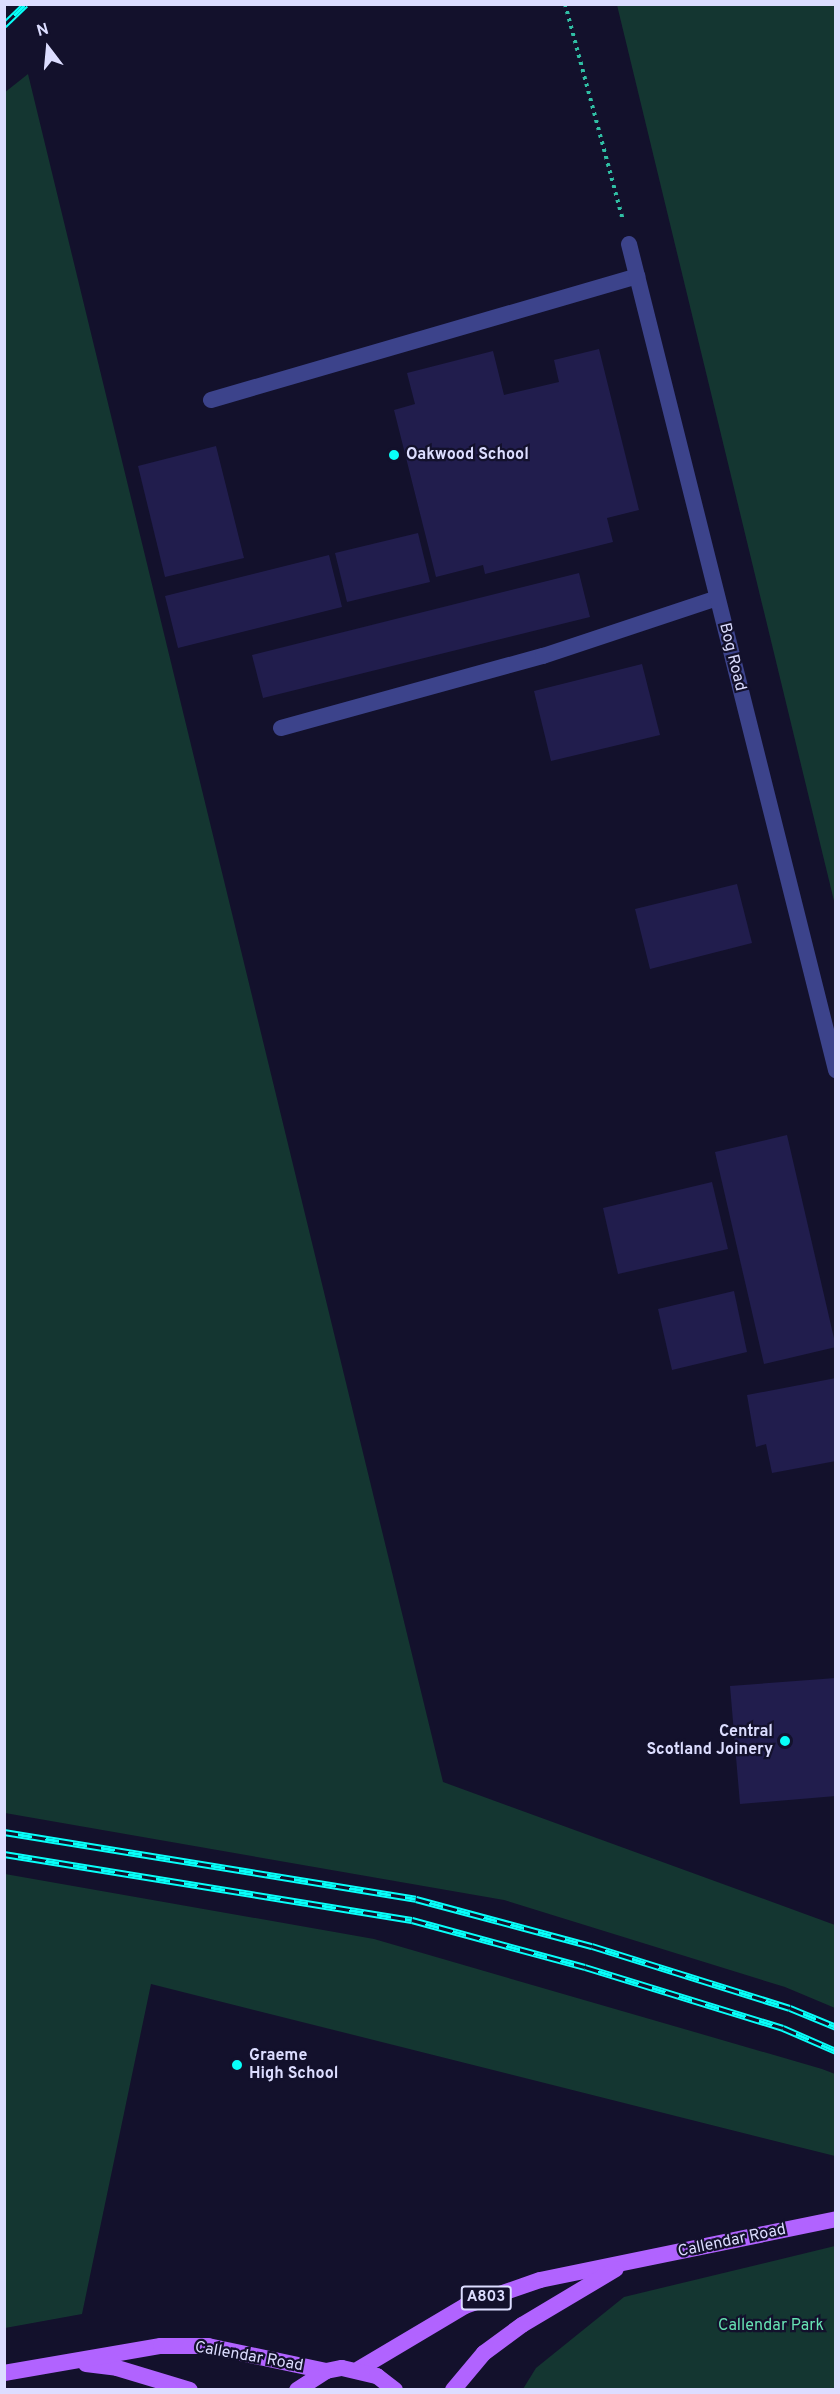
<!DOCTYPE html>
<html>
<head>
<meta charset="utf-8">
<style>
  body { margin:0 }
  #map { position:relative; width:840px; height:2394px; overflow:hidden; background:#13112c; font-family:Overpass,sans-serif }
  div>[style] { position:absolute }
  .green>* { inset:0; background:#143631 }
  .building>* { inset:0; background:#211d4d }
  .path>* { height:4px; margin-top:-2px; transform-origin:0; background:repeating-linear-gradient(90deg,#30bfa4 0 3px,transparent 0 7.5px) }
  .service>* { height:16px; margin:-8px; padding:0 8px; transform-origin:8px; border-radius:8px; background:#3c438b }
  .minor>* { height:16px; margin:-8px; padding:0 8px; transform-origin:8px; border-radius:8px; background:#3c438b }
  .primary>* { height:16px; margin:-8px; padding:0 8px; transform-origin:8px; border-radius:8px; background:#b163ff }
  .rail>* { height:7px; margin-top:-3.5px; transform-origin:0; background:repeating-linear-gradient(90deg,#13112c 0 14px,#08fff9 0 28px); box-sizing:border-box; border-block:2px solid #08fff9 }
  .dots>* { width:16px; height:16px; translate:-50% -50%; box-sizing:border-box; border:3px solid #13112c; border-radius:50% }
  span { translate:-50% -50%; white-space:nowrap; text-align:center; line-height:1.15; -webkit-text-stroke:4.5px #13112c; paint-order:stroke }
  .shield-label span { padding:2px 4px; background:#13112c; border:2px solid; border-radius:4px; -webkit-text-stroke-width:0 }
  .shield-label { font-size:15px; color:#dcddff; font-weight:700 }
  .poi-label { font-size:16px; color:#dcddff; font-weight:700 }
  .left { translate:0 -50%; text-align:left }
  .right { translate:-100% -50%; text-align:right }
  .street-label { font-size:16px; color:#dcddff }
  .park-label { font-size:16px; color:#66e2b3 }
  .frame { position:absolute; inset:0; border:6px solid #dcddff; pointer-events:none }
  .north { position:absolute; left:18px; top:18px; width:60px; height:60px; -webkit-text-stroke:4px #13112c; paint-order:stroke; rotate:344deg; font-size:16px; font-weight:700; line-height:24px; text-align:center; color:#dcddff }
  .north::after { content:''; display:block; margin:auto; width:21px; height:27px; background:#dcddff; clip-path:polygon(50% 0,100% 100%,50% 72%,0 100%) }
</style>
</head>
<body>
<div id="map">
  <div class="green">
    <div style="clip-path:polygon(617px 5px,835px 5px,835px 905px)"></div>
    <div style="clip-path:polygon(28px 74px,443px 1782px,835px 1925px,835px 2008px,785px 1987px,504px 1900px,5px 1813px,4px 93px)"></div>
    <div style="clip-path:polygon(5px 1874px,374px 1939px,822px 2069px,835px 2074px,835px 2156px,151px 1984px,82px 2314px,5px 2328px)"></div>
    <div style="clip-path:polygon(835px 2246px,835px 2389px,523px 2389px,536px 2368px,624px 2297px)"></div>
  </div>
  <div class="building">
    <div style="clip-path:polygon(599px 349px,639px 510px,607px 518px,613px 542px,485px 574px,483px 565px,436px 577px,394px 410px,415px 404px,407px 373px,493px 351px,504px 395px,559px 382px,554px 360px)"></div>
    <div style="clip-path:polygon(216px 446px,244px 558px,165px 577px,138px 466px)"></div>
    <div style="clip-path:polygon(418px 533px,430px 582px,347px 602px,335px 553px)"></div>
    <div style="clip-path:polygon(329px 555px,342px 607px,178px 648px,165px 596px)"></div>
    <div style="clip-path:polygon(579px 573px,590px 617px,263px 698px,252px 655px)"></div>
    <div style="clip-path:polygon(642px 664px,660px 735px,551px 761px,534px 691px)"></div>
    <div style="clip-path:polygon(737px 884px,752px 943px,650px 969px,635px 909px)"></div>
    <div style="clip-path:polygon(787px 1135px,836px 1347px,764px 1364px,715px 1152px)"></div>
    <div style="clip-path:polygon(712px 1182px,728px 1249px,618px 1274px,603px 1208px)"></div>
    <div style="clip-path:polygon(734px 1291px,747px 1352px,672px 1370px,658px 1309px)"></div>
    <div style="clip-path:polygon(836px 1378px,836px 1461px,772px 1473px,766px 1444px,756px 1447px,747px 1395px)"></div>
    <div style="clip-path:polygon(836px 1678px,836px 1796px,740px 1804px,730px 1686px)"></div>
  </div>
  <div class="path">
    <div style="left:565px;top:4px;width:224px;rotate:75deg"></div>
  </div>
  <div class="service">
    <div style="left:211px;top:400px;width:444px;rotate:-16.2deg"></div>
    <div style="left:281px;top:728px;width:272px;rotate:-15.4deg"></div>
    <div style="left:543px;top:656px;width:183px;rotate:-18.4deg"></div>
  </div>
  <div class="minor">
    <div style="left:629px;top:244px;width:852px;rotate:75.93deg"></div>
  </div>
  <div class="primary">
    <div style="left:86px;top:2364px;width:31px;rotate:7deg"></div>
    <div style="left:117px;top:2368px;width:76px;rotate:16.8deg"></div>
    <div style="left:359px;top:2369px;width:123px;rotate:-30.7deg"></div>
    <div style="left:465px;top:2306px;width:79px;rotate:-19.1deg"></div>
    <div style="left:540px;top:2280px;width:302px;rotate:-11.6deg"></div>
    <div style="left:4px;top:2373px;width:159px;rotate:-9.8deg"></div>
    <div style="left:161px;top:2346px;width:47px"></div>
    <div style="left:208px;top:2346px;width:121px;rotate:12deg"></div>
    <div style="left:297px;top:2390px;width:35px;rotate:-33deg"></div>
    <div style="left:326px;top:2371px;width:16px;rotate:-11deg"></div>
    <div style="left:342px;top:2368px;width:36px;rotate:13deg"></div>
    <div style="left:377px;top:2376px;width:23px;rotate:38deg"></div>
    <div style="left:453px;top:2390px;width:48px;rotate:-50deg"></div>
    <div style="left:484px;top:2353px;width:47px;rotate:-36.4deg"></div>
    <div style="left:522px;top:2325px;width:109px;rotate:-30.8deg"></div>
  </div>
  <div class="rail">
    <div style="left:4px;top:25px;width:30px;rotate:-44deg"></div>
    <div style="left:4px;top:1832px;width:417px;rotate:9.2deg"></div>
    <div style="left:416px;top:1899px;width:182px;rotate:15deg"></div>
    <div style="left:592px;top:1946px;width:207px;rotate:17.4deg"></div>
    <div style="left:790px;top:2008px;width:50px;rotate:22.4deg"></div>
    <div style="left:4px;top:1854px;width:413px;rotate:9.2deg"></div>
    <div style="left:412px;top:1920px;width:179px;rotate:15.2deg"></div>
    <div style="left:585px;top:1967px;width:207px;rotate:17.1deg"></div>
    <div style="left:783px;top:2028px;width:58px;rotate:23.5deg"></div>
  </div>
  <div class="dots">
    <div style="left:394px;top:455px;background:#08fff9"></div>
    <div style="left:785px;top:1741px;background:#08fff9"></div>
    <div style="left:237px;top:2065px;background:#08fff9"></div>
  </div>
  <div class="shield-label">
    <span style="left:486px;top:2298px">A803</span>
  </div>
  <div class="poi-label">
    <span class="left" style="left:406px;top:455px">Oakwood School</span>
    <span class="right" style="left:773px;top:1741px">Central<br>Scotland Joinery</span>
    <span class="left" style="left:249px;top:2065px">Graeme<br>High School</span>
  </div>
  <div class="street-label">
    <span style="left:732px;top:657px;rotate:76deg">Bog Road</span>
    <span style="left:732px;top:2241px;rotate:-12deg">Callendar Road</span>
    <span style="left:249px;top:2357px;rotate:10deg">Callendar Road</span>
  </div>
  <div class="park-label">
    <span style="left:771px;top:2326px">Callendar Park</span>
  </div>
  <div class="frame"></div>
  <div class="north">N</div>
</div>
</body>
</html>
